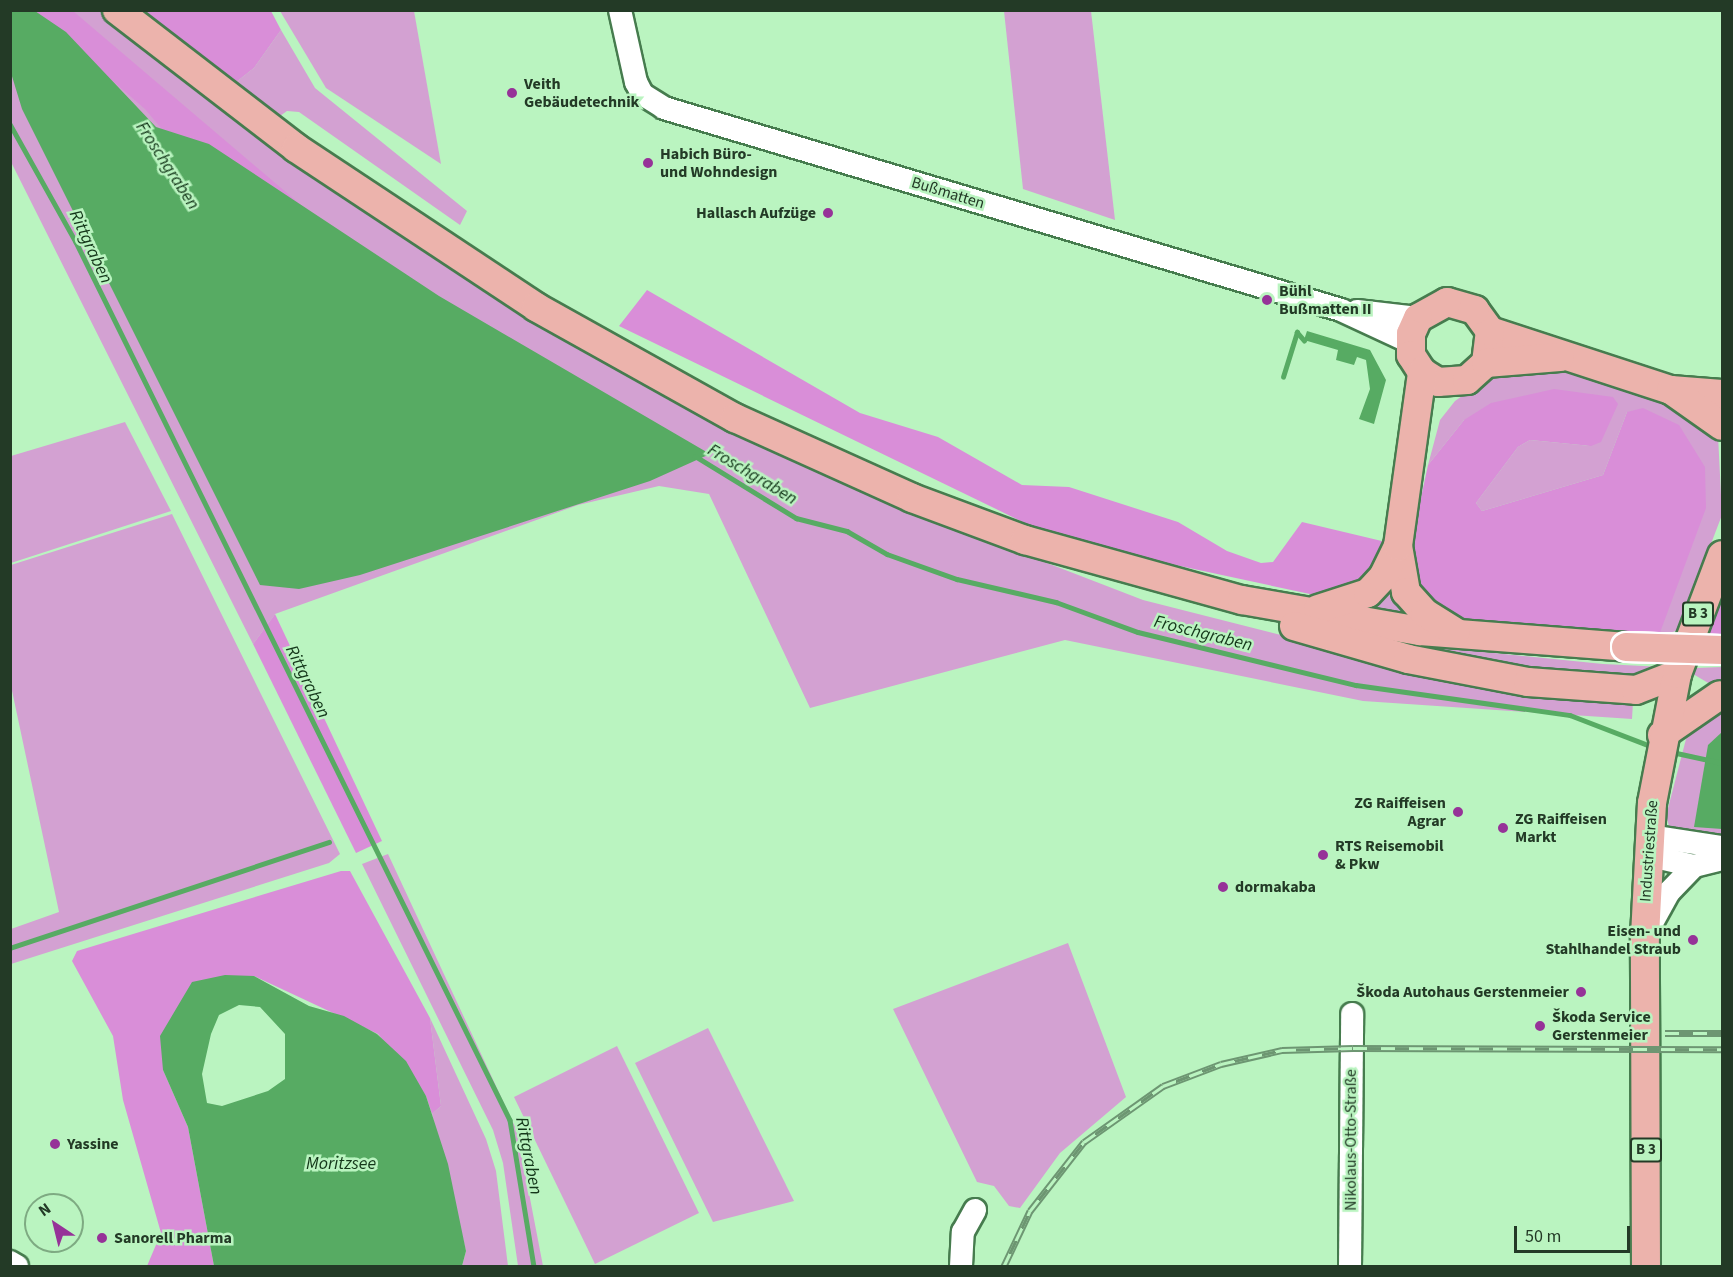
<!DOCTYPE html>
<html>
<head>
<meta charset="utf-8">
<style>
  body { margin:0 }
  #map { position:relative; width:1733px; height:1277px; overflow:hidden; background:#baf4c0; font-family:"Source Sans 3",sans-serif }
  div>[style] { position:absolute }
  .green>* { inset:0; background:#d3a1d2 }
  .forest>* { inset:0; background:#d98ed8 }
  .water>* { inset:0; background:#57ab63 }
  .stream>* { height:4.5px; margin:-2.25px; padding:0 2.25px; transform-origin:2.25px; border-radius:2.25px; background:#57ab63 }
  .roads { filter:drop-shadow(2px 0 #467c4e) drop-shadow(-2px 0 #467c4e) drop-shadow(0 2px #467c4e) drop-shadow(0 -2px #467c4e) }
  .minor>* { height:22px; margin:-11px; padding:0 11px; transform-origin:11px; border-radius:11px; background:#fff }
  .major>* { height:28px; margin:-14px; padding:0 14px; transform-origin:14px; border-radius:14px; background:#ecb3ac }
  .rail>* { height:7px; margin-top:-3.5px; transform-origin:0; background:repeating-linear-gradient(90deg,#baf4c0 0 14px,#6d9672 0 28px); box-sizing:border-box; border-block:2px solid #6d9672 }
  .bridges { filter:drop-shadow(2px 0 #fff) drop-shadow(-2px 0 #fff) drop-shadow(0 2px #fff) drop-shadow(0 -2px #fff) }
  .major-bridge>* { height:28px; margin:-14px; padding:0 14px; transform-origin:14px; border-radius:14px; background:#ecb3ac }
  .dots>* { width:16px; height:16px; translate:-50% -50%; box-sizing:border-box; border:3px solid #baf4c0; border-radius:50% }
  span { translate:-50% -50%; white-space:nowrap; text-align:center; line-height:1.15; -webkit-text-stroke:5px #baf4c0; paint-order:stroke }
  .shield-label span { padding:2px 4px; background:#baf4c0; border:2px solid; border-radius:4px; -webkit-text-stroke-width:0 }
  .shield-label { font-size:15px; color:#233a26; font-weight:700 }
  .poi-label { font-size:16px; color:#233a26; font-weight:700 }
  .left { translate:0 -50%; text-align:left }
  .right { translate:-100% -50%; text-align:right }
  .street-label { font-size:16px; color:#233a26 }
  .water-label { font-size:18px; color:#14371a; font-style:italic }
  .frame { position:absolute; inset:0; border:12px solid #233a26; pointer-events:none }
  .north { position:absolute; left:24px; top:1193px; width:60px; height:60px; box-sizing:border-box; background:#baf4c0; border:2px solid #7eaa82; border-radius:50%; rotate:325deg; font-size:16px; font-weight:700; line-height:24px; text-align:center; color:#233a26 }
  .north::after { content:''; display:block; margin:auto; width:21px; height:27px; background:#963298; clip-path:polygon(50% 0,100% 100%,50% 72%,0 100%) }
  .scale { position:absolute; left:1514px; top:1226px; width:116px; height:27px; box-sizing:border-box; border:3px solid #233a26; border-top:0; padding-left:8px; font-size:18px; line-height:21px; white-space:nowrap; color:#233a26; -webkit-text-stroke:4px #baf4c0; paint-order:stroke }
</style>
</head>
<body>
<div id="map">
  <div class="green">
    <div style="clip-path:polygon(11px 11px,99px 11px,293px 160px,429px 253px,691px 410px,852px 488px,1143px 600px,1443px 676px,1633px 702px,1632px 719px,1363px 701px,1065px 640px,810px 708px,709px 494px,659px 486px,578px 505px,275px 614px,253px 644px,11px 162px)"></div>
    <div style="clip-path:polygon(280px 11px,414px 11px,441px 164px,326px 88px)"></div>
    <div style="clip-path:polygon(1004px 11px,1091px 11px,1115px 220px,1023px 189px)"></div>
    <div style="clip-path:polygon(281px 30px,315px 88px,467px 211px,460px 225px,299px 112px,287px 111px,273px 121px,230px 87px,254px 68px)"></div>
    <div style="clip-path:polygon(1533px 366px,1598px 378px,1656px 396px,1718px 435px,1722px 515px,1678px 630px,1658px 638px,1627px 412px,1603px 475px,1482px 511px,1476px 503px,1518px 447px,1530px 440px,1591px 446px,1464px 420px,1428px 465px,1440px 420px,1455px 401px,1493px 374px)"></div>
    <div style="clip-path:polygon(125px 422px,171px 511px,11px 563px,11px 456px)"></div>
    <div style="clip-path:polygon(172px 514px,340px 854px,329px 863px,11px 964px,11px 929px,59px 912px,11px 686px,11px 565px)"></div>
    <div style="clip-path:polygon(1391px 584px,1423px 621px,1346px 612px)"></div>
    <div style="clip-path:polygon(1348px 638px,1603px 664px,1664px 667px,1620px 686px)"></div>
    <div style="clip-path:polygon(1722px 667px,1722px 691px,1693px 674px,1696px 668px)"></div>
    <div style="clip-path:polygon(1722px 707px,1722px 840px,1670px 829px,1666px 816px,1686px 739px,1697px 721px)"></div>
    <div style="clip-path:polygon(388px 854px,517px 1131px,543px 1266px,518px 1266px,503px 1163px,493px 1130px,362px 864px)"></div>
    <div style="clip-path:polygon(1068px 943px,1126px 1097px,1060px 1153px,1020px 1208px,1009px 1206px,994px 1186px,977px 1182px,893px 1009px)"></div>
    <div style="clip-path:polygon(430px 1018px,486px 1139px,496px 1171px,508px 1266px,462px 1266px,466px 1251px,432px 1114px,441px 1106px)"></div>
    <div style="clip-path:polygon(708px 1028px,794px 1201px,713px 1222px,635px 1063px)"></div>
    <div style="clip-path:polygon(617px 1046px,699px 1213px,595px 1264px,514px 1097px)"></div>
  </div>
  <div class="forest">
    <div style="clip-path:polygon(20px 11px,73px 11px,314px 216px,208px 184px,145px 109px,63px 38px)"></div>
    <div style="clip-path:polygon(131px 11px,271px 11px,281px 30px,254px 68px,230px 87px)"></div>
    <div style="clip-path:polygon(647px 290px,860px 413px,938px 437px,1022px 485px,1069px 487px,1178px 522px,1227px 551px,1261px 563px,1273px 562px,1302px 522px,1386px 542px,1368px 581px,1324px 597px,1138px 557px,1027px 524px,619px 326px)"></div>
    <div style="clip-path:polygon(1554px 389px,1613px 397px,1618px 404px,1601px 442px,1591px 446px,1530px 440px,1518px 447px,1476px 503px,1482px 511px,1603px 475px,1627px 412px,1643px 408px,1679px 425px,1705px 467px,1706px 508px,1658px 638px,1454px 619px,1416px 588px,1411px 544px,1428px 465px,1464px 420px,1491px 403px)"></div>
    <div style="clip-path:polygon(1722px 595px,1722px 634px,1706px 634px)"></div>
    <div style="clip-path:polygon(275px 614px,382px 841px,356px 853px,253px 644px)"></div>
    <div style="clip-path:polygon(341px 871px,350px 871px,430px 1018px,441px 1106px,432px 1114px,426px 1096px,378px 1034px,254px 976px,163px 1070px,188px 1127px,214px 1266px,147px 1266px,161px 1233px,123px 1100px,113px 1036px,72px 961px,77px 951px)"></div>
  </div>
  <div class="water">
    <div style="clip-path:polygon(11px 10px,35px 11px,66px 32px,156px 127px,209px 144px,439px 296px,710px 454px,650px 481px,360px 575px,299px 589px,260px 585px,22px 109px,11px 73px)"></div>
    <div style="clip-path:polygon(1307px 331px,1370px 350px,1386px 380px,1374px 424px,1359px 419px,1370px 389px,1366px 360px,1357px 357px,1354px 365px,1336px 360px,1338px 350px,1304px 340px)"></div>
    <div style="clip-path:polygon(1722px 732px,1722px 829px,1694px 827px,1708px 745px)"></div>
    <div style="clip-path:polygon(evenodd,225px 975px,254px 976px,309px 1006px,344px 1016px,377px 1034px,406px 1061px,426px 1096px,448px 1164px,466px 1251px,462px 1266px,214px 1266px,188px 1127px,163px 1070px,160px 1036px,192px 982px,225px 975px,239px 1005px,260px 1007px,285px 1034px,285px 1079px,268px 1091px,222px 1106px,207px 1103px,202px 1074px,211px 1034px,219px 1015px,239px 1005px)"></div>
  </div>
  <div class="stream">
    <div style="left:10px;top:124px;width:135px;rotate:60.8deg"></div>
    <div style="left:76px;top:242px;width:979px;rotate:63.7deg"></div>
    <div style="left:510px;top:1120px;width:148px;rotate:80.7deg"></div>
    <div style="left:1283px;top:377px;width:47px;rotate:-72.7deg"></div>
    <div style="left:1297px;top:332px;width:11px;rotate:49deg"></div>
    <div style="left:695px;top:456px;width:119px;rotate:31.5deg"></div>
    <div style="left:796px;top:518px;width:53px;rotate:14.3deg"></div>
    <div style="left:847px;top:531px;width:46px;rotate:29.9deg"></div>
    <div style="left:887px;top:554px;width:74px;rotate:19.7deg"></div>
    <div style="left:957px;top:579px;width:102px;rotate:13.1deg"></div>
    <div style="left:1056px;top:602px;width:87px;rotate:20.1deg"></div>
    <div style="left:1138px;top:632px;width:224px;rotate:13.7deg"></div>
    <div style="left:1356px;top:685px;width:216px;rotate:8deg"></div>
    <div style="left:1570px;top:715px;width:89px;rotate:21.1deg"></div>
    <div style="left:1672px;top:752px;width:51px;rotate:12.4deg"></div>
    <div style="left:10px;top:948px;width:336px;rotate:-18.4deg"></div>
  </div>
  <div class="roads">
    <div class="minor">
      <div style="left:620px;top:10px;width:74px;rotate:77.5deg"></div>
      <div style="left:636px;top:82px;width:13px;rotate:63deg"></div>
      <div style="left:642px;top:94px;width:26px;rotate:32deg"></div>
      <div style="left:664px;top:108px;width:706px;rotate:16.61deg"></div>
      <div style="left:1341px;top:310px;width:76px;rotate:24.9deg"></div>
      <div style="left:1357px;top:311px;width:61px;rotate:6.5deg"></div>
      <div style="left:1649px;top:836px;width:74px;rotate:8.6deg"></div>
      <div style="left:1647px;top:855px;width:48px;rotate:13.2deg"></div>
      <div style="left:1694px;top:866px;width:29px;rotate:-14deg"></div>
      <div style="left:1647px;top:932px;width:46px;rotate:-61.2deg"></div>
      <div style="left:1669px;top:892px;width:36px;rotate:-46deg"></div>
      <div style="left:10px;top:1262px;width:8px;rotate:30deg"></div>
      <div style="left:961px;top:1266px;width:34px;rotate:-87deg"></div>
      <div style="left:963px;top:1232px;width:25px;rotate:-61deg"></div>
      <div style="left:1350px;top:1266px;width:252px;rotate:-89.5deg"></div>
    </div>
    <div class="major">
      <div style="left:117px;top:10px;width:226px;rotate:37.6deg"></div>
      <div style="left:296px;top:148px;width:288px;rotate:33.5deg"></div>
      <div style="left:536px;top:307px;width:228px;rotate:29.2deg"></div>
      <div style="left:735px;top:418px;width:194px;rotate:24.3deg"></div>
      <div style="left:912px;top:498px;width:121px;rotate:20.4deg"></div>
      <div style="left:1025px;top:540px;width:225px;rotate:15.5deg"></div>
      <div style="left:1242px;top:600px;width:181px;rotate:9.9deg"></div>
      <div style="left:1420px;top:631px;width:207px;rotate:4.4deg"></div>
      <div style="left:1490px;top:331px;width:190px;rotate:18.1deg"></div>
      <div style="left:1671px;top:390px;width:51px;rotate:4.5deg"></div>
      <div style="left:1486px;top:363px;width:32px;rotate:-83deg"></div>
      <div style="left:1490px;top:331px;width:26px;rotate:-126deg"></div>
      <div style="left:1475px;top:310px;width:29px;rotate:-164deg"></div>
      <div style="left:1447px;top:302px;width:33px;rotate:151deg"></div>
      <div style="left:1418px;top:318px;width:17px;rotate:114deg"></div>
      <div style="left:1411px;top:334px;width:21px;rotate:90deg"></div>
      <div style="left:1411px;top:355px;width:20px;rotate:57deg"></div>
      <div style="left:1422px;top:372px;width:19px;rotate:32deg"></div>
      <div style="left:1438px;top:382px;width:29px;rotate:-4deg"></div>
      <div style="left:1467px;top:380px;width:25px;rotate:-42deg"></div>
      <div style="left:1486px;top:363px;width:74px;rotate:-4.6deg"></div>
      <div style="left:1671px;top:390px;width:62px;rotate:35.2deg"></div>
      <div style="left:1398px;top:546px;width:47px;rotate:80.1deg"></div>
      <div style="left:1406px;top:592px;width:28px;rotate:48deg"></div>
      <div style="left:1425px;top:613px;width:36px;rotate:32deg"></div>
      <div style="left:1318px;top:609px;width:52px;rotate:-17.7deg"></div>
      <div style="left:1368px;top:593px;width:22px;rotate:-47deg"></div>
      <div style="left:1383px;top:577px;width:34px;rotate:-64deg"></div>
      <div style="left:1398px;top:546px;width:176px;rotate:-82.1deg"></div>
      <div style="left:1294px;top:626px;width:119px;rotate:16.1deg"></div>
      <div style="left:1408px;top:659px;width:122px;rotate:10.9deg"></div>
      <div style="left:1528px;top:682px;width:108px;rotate:4.2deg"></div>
      <div style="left:1636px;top:690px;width:44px;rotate:-21.3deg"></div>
      <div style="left:1662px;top:735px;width:70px;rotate:-34.6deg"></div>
      <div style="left:1646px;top:1266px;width:330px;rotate:-90.2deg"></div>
      <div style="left:1645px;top:936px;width:133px;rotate:-87deg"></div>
      <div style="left:1652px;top:803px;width:131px;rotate:-79deg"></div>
      <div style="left:1677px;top:674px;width:127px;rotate:-69.3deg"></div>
    </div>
  </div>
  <div class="rail">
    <div style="left:1665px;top:1033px;width:57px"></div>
    <div style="left:1004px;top:1266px;width:61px;rotate:-64.7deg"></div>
    <div style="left:1030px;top:1211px;width:88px;rotate:-52deg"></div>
    <div style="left:1084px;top:1142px;width:97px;rotate:-35.3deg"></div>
    <div style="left:1163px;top:1086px;width:62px;rotate:-20.8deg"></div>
    <div style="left:1221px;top:1064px;width:63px;rotate:-12.9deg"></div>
    <div style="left:1282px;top:1050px;width:71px;rotate:-1.6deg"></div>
    <div style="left:1353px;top:1048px;width:369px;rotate:0.2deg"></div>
  </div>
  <div class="bridges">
    <div class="major-bridge">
      <div style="left:1626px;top:647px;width:96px;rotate:1.8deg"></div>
    </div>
  </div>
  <div class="dots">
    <div style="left:512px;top:93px;background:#963298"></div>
    <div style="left:648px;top:163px;background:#963298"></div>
    <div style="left:828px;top:213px;background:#963298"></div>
    <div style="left:1267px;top:300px;background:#963298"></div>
    <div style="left:1458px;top:812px;background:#963298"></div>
    <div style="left:1503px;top:828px;background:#963298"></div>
    <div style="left:1323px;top:855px;background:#963298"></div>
    <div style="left:1223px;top:887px;background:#963298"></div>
    <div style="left:1693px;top:940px;background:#963298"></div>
    <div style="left:1581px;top:992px;background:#963298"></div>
    <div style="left:1540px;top:1026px;background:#963298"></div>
    <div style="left:55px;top:1144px;background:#963298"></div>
    <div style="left:102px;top:1238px;background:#963298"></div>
  </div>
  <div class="shield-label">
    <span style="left:1698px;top:614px">B 3</span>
    <span style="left:1646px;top:1150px">B 3</span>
  </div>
  <div class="poi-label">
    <span class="left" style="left:524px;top:93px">Veith<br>Gebäudetechnik</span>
    <span class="left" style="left:660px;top:163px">Habich Büro-<br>und Wohndesign</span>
    <span class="right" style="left:816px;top:213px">Hallasch Aufzüge</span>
    <span class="left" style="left:1279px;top:300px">Bühl<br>Bußmatten II</span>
    <span class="right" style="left:1446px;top:812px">ZG Raiffeisen<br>Agrar</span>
    <span class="left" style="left:1515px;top:828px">ZG Raiffeisen<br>Markt</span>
    <span class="left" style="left:1335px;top:855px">RTS Reisemobil<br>&amp; Pkw</span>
    <span class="left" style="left:1235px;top:887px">dormakaba</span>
    <span class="right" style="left:1681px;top:940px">Eisen- und<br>Stahlhandel Straub</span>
    <span class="right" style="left:1569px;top:992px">Škoda Autohaus Gerstenmeier</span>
    <span class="left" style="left:1552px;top:1026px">Škoda Service<br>Gerstenmeier</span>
    <span class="left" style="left:67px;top:1144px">Yassine</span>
    <span class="left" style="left:114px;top:1238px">Sanorell Pharma</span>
  </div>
  <div class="street-label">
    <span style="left:948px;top:193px;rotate:17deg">Bußmatten</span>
    <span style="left:1649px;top:851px;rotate:-86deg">Industriestraße</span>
    <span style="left:1351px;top:1140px;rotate:-90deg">Nikolaus-Otto-Straße</span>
  </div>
  <div class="water-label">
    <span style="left:167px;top:166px;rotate:57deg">Froschgraben</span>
    <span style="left:90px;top:247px;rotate:65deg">Rittgraben</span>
    <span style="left:752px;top:475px;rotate:31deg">Froschgraben</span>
    <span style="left:1203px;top:634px;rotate:14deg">Froschgraben</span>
    <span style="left:307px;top:682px;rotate:64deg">Rittgraben</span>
    <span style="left:528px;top:1156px;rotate:79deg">Rittgraben</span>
    <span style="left:341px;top:1164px">Moritzsee</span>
  </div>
  <div class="frame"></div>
  <div class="north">N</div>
  <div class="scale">50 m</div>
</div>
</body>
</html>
